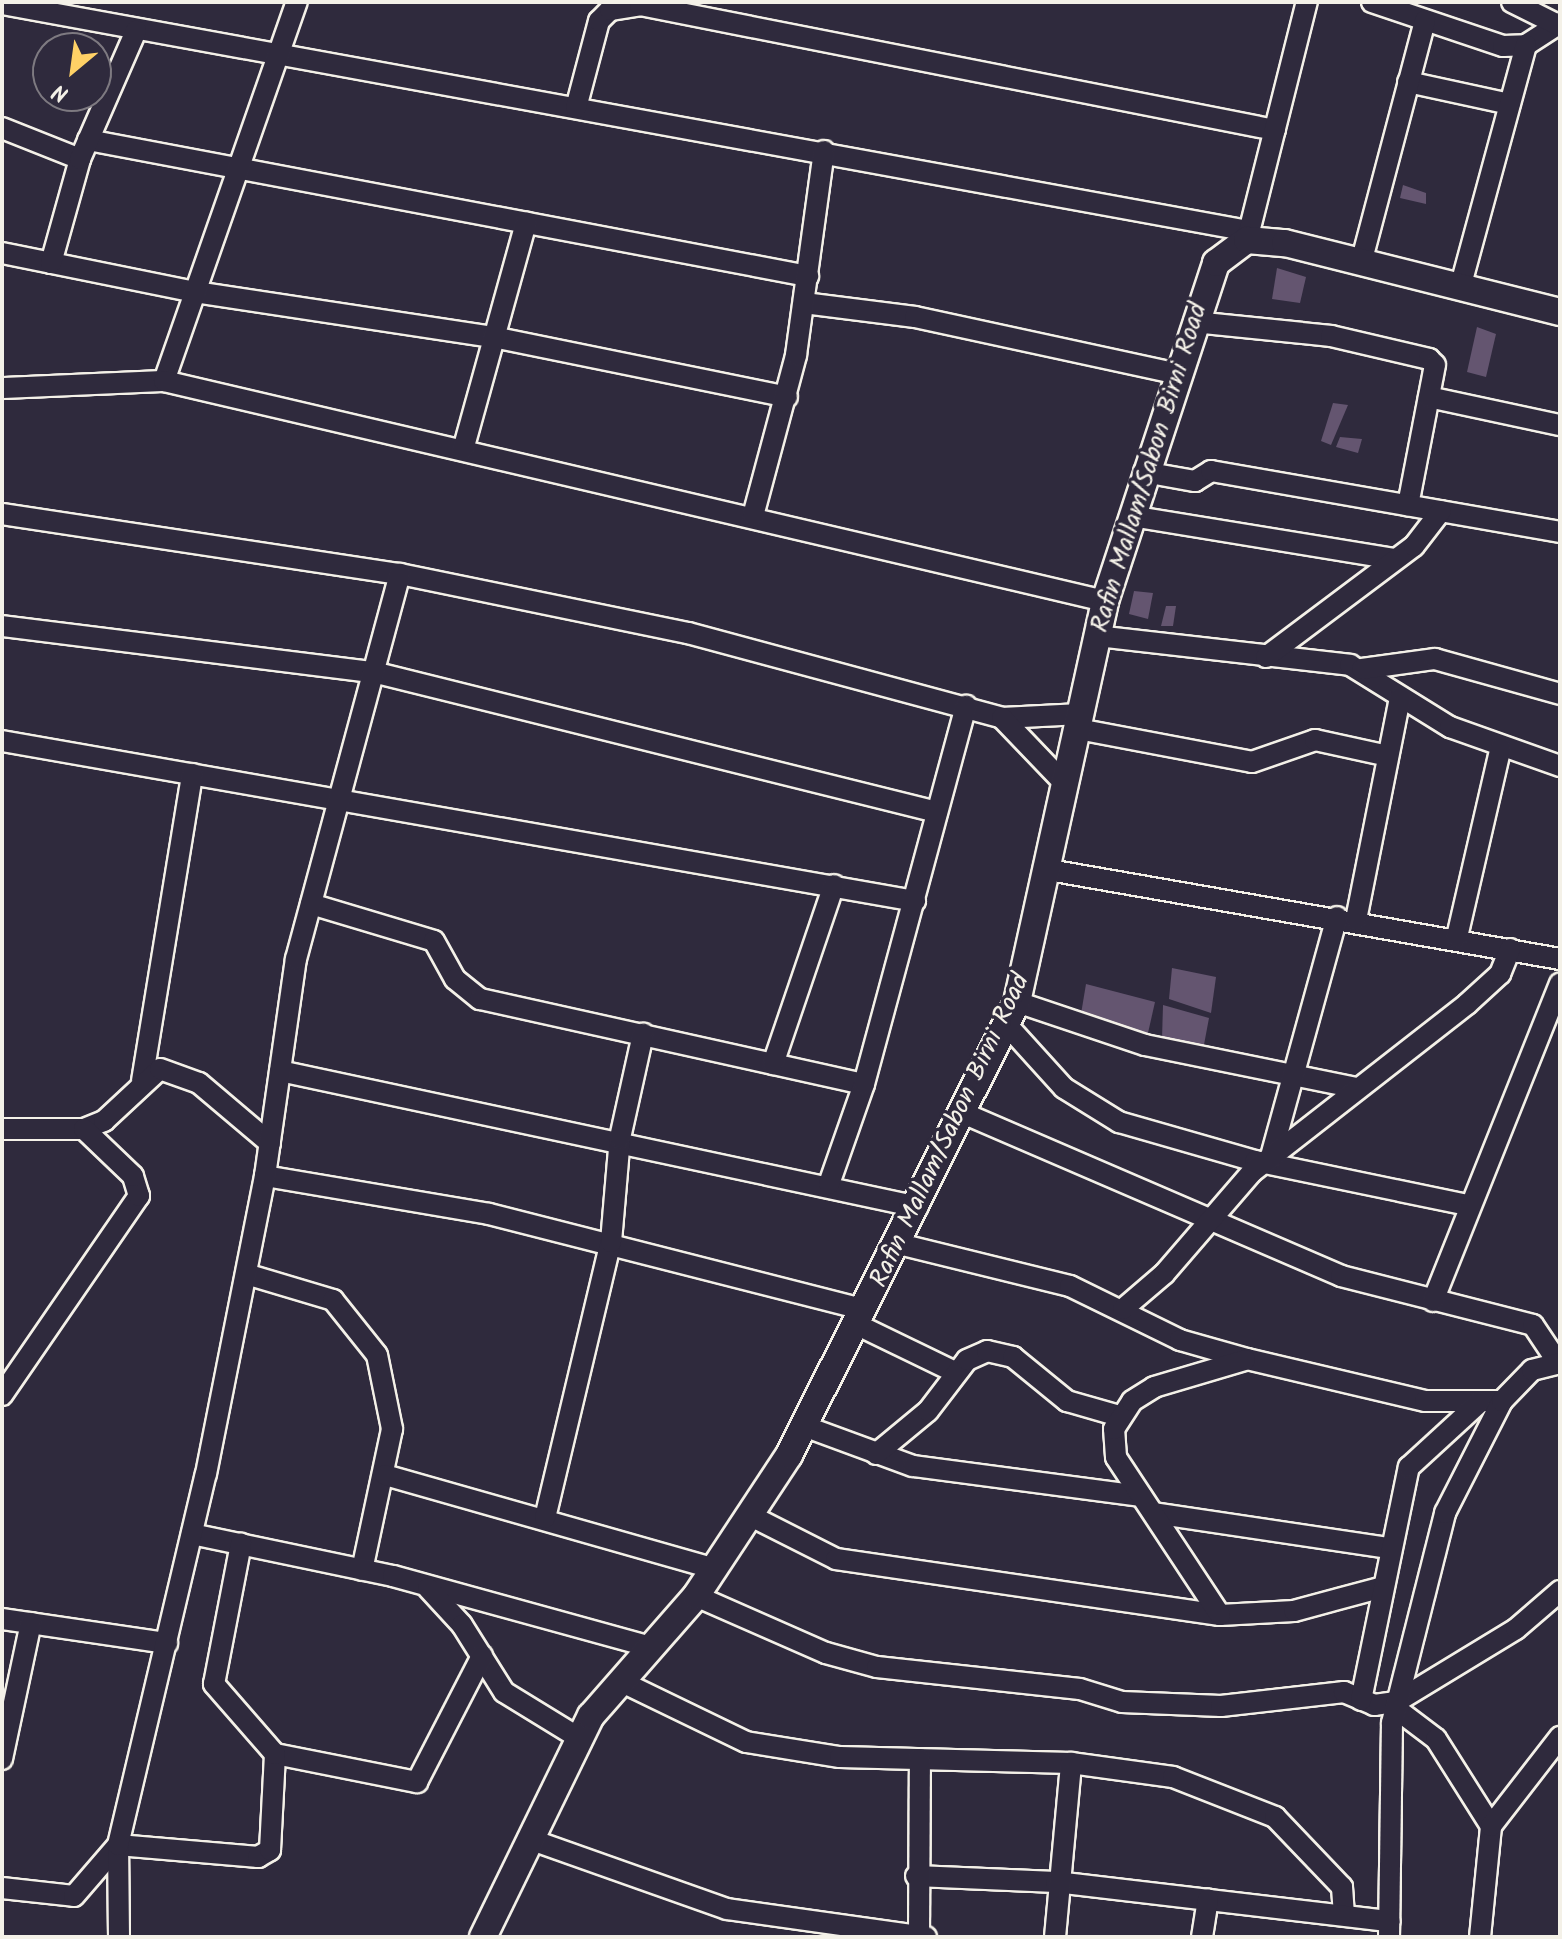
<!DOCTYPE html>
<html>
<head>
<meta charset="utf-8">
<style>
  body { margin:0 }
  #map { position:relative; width:1562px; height:1939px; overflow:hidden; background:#2f2a3d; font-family:Kalam,sans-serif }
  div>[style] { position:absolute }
  .building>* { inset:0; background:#645570 }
  .roads { filter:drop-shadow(2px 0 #f4f1e8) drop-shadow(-2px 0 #f4f1e8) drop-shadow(0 2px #f4f1e8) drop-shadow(0 -2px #f4f1e8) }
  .minor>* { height:20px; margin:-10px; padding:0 10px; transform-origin:10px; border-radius:10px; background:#2f2a3d }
  .tertiary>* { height:26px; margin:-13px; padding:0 13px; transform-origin:13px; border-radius:13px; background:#2f2a3d }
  span { translate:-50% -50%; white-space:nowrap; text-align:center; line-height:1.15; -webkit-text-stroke:7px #2f2a3d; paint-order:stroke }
  .street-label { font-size:26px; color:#f4f1e8 }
  .frame { position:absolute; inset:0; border:4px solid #f4f1e8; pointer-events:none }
  .north { position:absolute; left:32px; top:32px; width:80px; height:80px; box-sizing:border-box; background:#2f2a3d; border:2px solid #7e7a81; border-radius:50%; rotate:209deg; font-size:22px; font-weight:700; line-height:32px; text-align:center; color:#f4f1e8 }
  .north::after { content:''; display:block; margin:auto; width:28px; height:36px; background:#ffd166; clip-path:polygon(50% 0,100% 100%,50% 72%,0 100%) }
</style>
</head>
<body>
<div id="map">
  <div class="building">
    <div style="clip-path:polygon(1403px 185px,1426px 193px,1426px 204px,1400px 198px)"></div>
    <div style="clip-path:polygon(1277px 268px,1306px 277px,1300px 303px,1272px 299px)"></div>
    <div style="clip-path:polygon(1477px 327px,1496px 334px,1486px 377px,1467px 372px)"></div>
    <div style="clip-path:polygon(1333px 403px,1348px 405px,1331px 445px,1321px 441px)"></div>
    <div style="clip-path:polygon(1340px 437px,1362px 439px,1358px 453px,1336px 447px)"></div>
    <div style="clip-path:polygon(1134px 591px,1153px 593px,1148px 619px,1129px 614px)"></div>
    <div style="clip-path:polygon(1166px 606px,1176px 606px,1173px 626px,1161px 626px)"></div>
    <div style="clip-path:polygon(1172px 968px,1216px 977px,1211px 1013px,1169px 999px)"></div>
    <div style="clip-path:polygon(1086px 984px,1155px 1002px,1148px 1033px,1081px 1014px)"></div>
    <div style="clip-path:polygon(1163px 1005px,1209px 1018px,1203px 1050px,1162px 1039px)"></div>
  </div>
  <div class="roads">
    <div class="minor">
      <div style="left:1372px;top:2px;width:138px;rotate:18.6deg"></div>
      <div style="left:1503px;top:46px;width:23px;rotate:-2deg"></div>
      <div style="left:1526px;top:45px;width:40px;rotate:-32.9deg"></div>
      <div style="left:1512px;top:2px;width:54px;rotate:26.6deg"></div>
      <div style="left:2px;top:4px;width:1267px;rotate:10.32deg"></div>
      <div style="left:1408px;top:82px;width:104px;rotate:12.2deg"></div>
      <div style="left:576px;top:108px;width:90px;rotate:-75.2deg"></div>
      <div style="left:599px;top:21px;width:16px;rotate:-45deg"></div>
      <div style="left:610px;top:10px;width:30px;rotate:-9deg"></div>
      <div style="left:640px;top:5px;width:647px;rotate:11.14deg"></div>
      <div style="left:2px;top:128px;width:84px;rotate:21.7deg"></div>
      <div style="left:88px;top:140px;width:733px;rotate:10.7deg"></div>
      <div style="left:1247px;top:240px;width:245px;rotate:-75.9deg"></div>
      <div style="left:2px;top:253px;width:197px;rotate:11.4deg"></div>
      <div style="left:195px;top:292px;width:301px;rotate:8.6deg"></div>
      <div style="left:493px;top:337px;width:300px;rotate:11.5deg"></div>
      <div style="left:51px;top:263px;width:108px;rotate:-74.4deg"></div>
      <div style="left:80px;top:159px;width:140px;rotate:-66.4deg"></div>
      <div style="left:1361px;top:263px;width:251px;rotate:-75.2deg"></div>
      <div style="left:1460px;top:288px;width:252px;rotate:-74.8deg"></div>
      <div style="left:804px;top:303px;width:112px;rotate:7.2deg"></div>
      <div style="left:915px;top:317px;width:266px;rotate:12.2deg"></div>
      <div style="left:1194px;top:322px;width:138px;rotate:5.8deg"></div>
      <div style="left:1331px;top:336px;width:101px;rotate:13.2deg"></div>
      <div style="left:1429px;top:359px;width:8px;rotate:45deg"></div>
      <div style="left:1435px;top:365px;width:143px;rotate:100.9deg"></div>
      <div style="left:164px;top:381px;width:402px;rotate:-70.7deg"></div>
      <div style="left:2px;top:388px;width:162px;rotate:-2.5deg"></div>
      <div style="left:164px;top:381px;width:966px;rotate:13.16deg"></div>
      <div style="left:1429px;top:397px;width:134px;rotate:12.1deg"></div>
      <div style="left:463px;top:450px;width:236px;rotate:-74.5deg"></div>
      <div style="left:1144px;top:472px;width:52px;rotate:10deg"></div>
      <div style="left:1195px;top:481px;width:19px;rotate:-32deg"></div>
      <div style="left:1211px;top:471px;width:354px;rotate:9.9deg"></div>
      <div style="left:2px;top:514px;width:402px;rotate:8.6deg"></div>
      <div style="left:400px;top:574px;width:294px;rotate:11.6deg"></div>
      <div style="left:688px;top:633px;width:325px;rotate:15.1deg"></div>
      <div style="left:1002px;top:718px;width:79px;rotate:-2.9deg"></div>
      <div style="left:753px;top:516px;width:167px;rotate:-75deg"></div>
      <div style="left:796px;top:355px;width:206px;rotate:-82.2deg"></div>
      <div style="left:1131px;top:516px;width:266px;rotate:9.3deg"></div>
      <div style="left:2px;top:626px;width:374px;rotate:7.1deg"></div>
      <div style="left:373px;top:672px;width:581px;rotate:13.94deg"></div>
      <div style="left:1097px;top:636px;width:255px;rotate:6.5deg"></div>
      <div style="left:1350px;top:665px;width:118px;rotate:31.8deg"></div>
      <div style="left:1450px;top:727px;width:117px;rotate:19.5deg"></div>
      <div style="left:1266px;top:657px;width:185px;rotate:-36.9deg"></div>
      <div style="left:1414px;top:546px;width:44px;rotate:-52.4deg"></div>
      <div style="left:1362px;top:669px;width:74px;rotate:-7.8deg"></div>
      <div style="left:1435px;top:659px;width:130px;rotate:15.6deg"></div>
      <div style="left:1002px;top:718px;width:94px;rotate:46.3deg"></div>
      <div style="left:1078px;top:729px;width:177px;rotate:10.7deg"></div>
      <div style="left:1252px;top:762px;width:67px;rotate:-19.2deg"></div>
      <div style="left:1315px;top:740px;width:75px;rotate:12.4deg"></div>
      <div style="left:2px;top:741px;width:927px;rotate:9.94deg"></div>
      <div style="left:1049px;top:870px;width:519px;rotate:9.88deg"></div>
      <div style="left:311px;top:904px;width:128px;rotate:16.7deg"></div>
      <div style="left:434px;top:941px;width:43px;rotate:61.1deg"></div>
      <div style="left:455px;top:979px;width:32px;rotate:39deg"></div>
      <div style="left:480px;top:999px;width:393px;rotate:12.5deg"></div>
      <div style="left:1356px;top:920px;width:227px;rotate:-78.8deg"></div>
      <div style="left:1457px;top:937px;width:195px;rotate:-77deg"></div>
      <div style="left:1017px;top:1002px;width:135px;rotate:18.6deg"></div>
      <div style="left:1145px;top:1045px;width:216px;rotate:11.5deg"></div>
      <div style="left:1006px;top:1024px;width:86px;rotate:47.8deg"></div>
      <div style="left:1064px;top:1088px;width:65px;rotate:31.7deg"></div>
      <div style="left:1119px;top:1122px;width:141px;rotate:16deg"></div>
      <div style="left:1255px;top:1161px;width:217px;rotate:11.7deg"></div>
      <div style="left:773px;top:1064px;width:189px;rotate:-71.2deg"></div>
      <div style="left:280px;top:1071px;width:652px;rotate:12.03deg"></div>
      <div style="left:142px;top:1081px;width:311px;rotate:-80.7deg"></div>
      <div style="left:963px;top:1113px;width:412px;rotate:23.3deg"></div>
      <div style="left:1341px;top:1276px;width:198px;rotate:14.3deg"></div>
      <div style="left:1533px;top:1325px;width:47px;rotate:56.3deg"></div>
      <div style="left:2px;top:1129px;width:82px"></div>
      <div style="left:84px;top:1129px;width:22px;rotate:-22deg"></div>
      <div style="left:104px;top:1121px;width:76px;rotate:-42.9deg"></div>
      <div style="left:160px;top:1069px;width:41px;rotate:19.7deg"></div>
      <div style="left:199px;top:1083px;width:93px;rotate:40.2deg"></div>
      <div style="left:1270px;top:1160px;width:252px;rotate:-74.6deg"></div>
      <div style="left:265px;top:1176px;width:227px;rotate:9.6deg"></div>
      <div style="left:489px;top:1214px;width:388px;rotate:14.3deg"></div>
      <div style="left:829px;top:1184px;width:106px;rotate:-70.7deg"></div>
      <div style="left:864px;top:1084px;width:392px;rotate:-74.9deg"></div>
      <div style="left:899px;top:1244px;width:176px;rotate:13.8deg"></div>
      <div style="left:1070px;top:1286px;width:123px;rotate:26.1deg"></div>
      <div style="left:1180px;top:1340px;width:70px;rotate:15.8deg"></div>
      <div style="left:1247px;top:1359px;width:183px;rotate:13.3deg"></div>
      <div style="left:1425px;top:1401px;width:77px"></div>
      <div style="left:246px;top:1274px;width:91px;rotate:16.6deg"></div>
      <div style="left:333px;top:1300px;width:70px;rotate:51.3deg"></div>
      <div style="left:377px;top:1355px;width:76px;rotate:78.5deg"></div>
      <div style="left:392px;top:1429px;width:144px;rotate:102deg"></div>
      <div style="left:1433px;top:1301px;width:342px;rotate:-68.2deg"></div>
      <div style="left:1123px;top:1309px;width:54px;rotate:-40.5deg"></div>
      <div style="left:1164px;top:1274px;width:135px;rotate:-49.2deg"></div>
      <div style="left:1252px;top:1172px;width:273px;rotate:-38deg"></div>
      <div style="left:1467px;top:1004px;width:45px;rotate:-42.3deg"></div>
      <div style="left:1500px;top:974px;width:27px;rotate:-68deg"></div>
      <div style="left:858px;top:1325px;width:108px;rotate:25.9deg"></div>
      <div style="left:2px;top:1395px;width:242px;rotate:-55.5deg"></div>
      <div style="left:139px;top:1196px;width:21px;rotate:-107deg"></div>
      <div style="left:133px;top:1176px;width:68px;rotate:-136.2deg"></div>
      <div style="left:804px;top:1426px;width:116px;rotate:20.2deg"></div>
      <div style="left:913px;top:1466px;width:230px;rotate:7.5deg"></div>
      <div style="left:876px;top:1454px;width:67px;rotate:-39.6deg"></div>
      <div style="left:928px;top:1411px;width:64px;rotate:-52.6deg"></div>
      <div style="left:967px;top:1360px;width:22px;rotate:-24deg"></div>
      <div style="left:987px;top:1351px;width:27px;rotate:13deg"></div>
      <div style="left:1013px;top:1357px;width:70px;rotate:39.2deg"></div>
      <div style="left:1067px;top:1401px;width:54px;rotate:16.1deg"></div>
      <div style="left:385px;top:1475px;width:344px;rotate:15.9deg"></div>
      <div style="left:1154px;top:1513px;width:238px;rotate:8.5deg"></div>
      <div style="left:751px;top:1516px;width:95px;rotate:26.8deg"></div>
      <div style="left:836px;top:1559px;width:388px;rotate:8.3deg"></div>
      <div style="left:1220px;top:1615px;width:74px;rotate:-3.1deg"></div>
      <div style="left:1294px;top:1611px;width:88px;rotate:-15.1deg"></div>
      <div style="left:545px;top:1518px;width:284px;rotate:-76.6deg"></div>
      <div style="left:611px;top:1242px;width:104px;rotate:-85.1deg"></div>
      <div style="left:620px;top:1138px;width:107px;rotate:-77.5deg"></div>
      <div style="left:192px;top:1534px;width:205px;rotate:11.8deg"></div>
      <div style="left:393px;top:1576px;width:268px;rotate:15.4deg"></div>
      <div style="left:428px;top:1588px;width:50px;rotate:47.4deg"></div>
      <div style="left:462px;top:1625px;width:79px;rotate:57.9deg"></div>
      <div style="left:504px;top:1692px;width:88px;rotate:31.5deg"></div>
      <div style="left:696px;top:1596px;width:142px;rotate:23.7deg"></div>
      <div style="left:826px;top:1653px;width:53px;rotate:15.4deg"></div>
      <div style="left:877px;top:1667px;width:204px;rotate:6.2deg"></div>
      <div style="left:1080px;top:1689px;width:44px;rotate:17.2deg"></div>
      <div style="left:1122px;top:1702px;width:99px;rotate:2.3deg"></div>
      <div style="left:1221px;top:1706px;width:124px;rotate:-6.5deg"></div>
      <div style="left:1344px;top:1692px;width:33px;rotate:23deg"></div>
      <div style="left:1374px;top:1705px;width:22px;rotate:-8deg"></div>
      <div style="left:1396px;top:1702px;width:140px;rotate:-31.3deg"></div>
      <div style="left:1516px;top:1629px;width:58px;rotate:-40.8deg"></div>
      <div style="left:1220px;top:1615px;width:189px;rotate:-123.4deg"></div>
      <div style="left:1116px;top:1457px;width:28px;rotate:-94deg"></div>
      <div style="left:1114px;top:1429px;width:33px;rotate:-57deg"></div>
      <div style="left:1132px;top:1401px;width:26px;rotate:-32deg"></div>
      <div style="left:1154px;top:1387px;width:95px;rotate:-16.5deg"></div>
      <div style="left:2px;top:1619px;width:167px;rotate:8.3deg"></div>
      <div style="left:620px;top:1681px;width:140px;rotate:25.8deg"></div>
      <div style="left:746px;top:1742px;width:95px;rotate:9.1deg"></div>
      <div style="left:840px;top:1757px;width:231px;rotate:1.5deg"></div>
      <div style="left:1071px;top:1763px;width:103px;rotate:7.8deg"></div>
      <div style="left:1173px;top:1777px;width:110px;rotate:21.4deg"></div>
      <div style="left:1275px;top:1817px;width:97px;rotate:46.3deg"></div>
      <div style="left:1342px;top:1887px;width:28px;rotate:86deg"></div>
      <div style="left:1361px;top:1700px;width:238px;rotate:-78.4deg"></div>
      <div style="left:1409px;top:1467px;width:96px;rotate:-42.5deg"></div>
      <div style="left:1395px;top:1708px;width:51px;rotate:37.1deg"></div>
      <div style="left:1436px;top:1739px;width:103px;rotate:57.7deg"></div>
      <div style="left:275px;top:1754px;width:145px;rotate:11.2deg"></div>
      <div style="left:417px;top:1782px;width:142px;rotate:-62.7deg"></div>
      <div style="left:2px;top:1759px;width:139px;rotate:-78deg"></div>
      <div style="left:529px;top:1839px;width:210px;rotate:19.5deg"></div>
      <div style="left:727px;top:1909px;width:201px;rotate:8deg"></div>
      <div style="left:916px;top:1876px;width:140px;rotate:2.5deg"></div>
      <div style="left:1056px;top:1882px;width:336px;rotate:6.7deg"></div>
      <div style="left:2px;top:1888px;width:72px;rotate:6.3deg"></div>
      <div style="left:74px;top:1896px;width:67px;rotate:-49.2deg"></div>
      <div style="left:118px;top:1845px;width:141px;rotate:4.9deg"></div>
      <div style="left:258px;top:1857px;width:14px;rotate:-30deg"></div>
      <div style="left:270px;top:1850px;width:96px;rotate:-87deg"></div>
      <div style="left:275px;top:1754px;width:93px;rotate:-131.1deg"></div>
      <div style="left:214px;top:1684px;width:143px;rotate:-79.1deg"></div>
      <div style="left:919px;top:1936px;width:177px;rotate:-89.7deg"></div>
      <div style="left:119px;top:1937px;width:92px;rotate:-90.6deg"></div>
      <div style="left:118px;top:1845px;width:381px;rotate:-76.7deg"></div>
      <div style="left:206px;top:1474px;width:304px;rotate:-78.8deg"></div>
      <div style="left:265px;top:1176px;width:219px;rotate:-81.9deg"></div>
      <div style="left:296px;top:959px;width:399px;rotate:-74.9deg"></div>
      <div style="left:1055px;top:1937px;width:175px;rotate:-84.7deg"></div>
      <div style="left:1202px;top:1937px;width:38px;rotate:-81deg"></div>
      <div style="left:1389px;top:1937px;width:214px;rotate:-89.2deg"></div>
      <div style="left:1392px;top:1723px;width:217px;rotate:-75.8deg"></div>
      <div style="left:1445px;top:1513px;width:126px;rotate:-63deg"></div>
      <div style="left:1502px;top:1401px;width:43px;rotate:-45.9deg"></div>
      <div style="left:1532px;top:1370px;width:29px;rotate:-14deg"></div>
      <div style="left:1480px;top:1937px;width:112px;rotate:-84.3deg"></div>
      <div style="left:1491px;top:1826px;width:113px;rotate:-52.2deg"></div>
    </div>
    <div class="tertiary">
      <div style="left:483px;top:1937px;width:246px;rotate:-64deg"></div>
      <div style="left:591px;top:1716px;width:159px;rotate:-48.8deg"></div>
      <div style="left:696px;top:1596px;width:169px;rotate:-56.6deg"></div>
      <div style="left:789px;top:1455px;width:507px;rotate:-63.28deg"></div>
      <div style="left:1017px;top:1002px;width:411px;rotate:-77.6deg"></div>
      <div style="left:1105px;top:601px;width:356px;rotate:-71.8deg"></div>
      <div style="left:1216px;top:263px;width:39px;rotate:-37deg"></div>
      <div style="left:1247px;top:240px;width:38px;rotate:5deg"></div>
      <div style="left:1285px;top:243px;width:284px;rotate:14.1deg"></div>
    </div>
  </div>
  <div class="street-label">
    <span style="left:1150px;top:468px;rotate:-73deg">Rafin Mallam/Sabon Birni Road</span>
    <span style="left:951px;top:1131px;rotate:-65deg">Rafin Mallam/Sabon Birni Road</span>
  </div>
  <div class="frame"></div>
  <div class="north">N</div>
</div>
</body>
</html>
